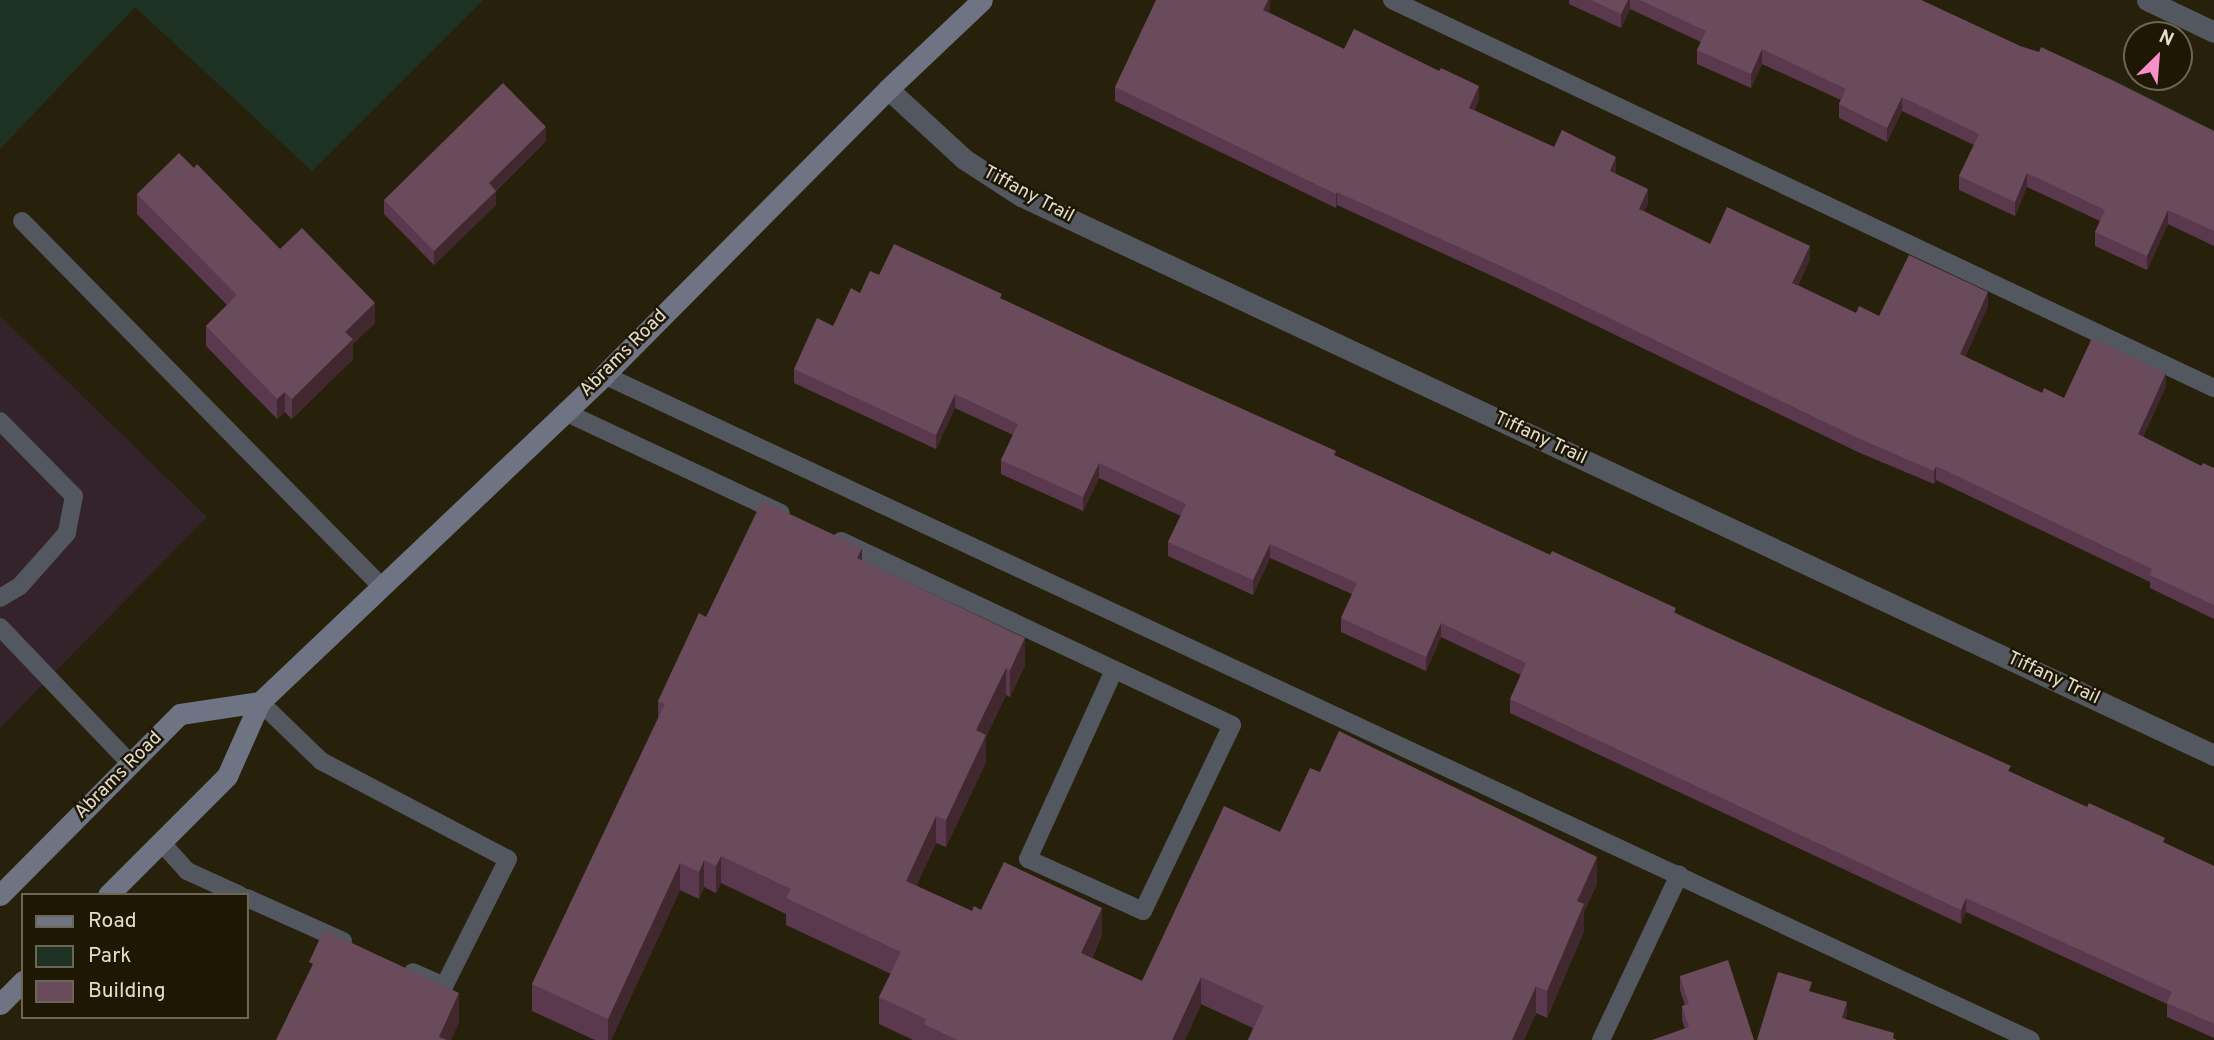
<!DOCTYPE html>
<html>
<head>
<meta charset="utf-8">
<style>
  body { margin:0 }
  #map { position:relative; width:2214px; height:1040px; overflow:hidden; background:#27210c; font-family:Overpass,sans-serif }
  div>[style] { position:absolute }
  .industrial>* { inset:0; background:#34232b }
  .green>* { inset:0; background:#1e3224 }
  .lane>* { height:18px; margin:-9px; padding:0 9px; transform-origin:9px; border-radius:9px; background:#535760 }
  .street>* { height:21px; margin:-10.5px; padding:0 10.5px; transform-origin:10.5px; border-radius:10.5px; background:#535760 }
  .secondary>* { height:21px; margin:-10.5px; padding:0 10.5px; transform-origin:10.5px; border-radius:10.5px; background:#6e7483 }
  .wall>* { inset:0; background:#5a394e }
  .shaded-wall>* { inset:0; background:#40282e }
  .building>* { inset:0; background:#694b5c }
  span { translate:-50% -50%; white-space:nowrap; text-align:center; line-height:1.15; -webkit-text-stroke:5px #1e1703; paint-order:stroke }
  .street-label { font-size:19px; color:#e1ddd0 }
  .legend { position:absolute; left:21px; top:893px; width:228px; height:126px; box-sizing:border-box; background:#1e1703; border:2px solid #6c6655; margin:0; padding:9px 12px; list-style:none; font-size:21px; color:#e1ddd0 }
  .legend li { display:flex; align-items:center; gap:14px; height:35px }
  .legend b { width:35px; border:2px solid #6c6655 }
  .north { position:absolute; left:2123px; top:21px; width:70px; height:70px; box-sizing:border-box; background:#1e1703; border:2px solid #6c6655; border-radius:50%; rotate:25deg; font-size:19px; font-weight:700; line-height:28px; text-align:center; color:#e1ddd0 }
  .north::after { content:''; display:block; margin:auto; width:24px; height:32px; background:#f98fca; clip-path:polygon(50% 0,100% 100%,50% 72%,0 100%) }
</style>
</head>
<body>
<div id="map">
  <div class="industrial">
    <div style="clip-path:polygon(0 316px,207px 517px,0 728px)"></div>
  </div>
  <div class="green">
    <div style="clip-path:polygon(0 0,483px 0,312px 171px,135px 7px,0 149px)"></div>
  </div>
  <div class="lane">
    <div style="left:1392px;top:0;width:909px;rotate:25.27deg"></div>
    <div style="left:22px;top:221px;width:513px;rotate:45.47deg"></div>
    <div style="left:604px;top:375px;width:1574px;rotate:24.99deg"></div>
    <div style="left:565px;top:412px;width:238px;rotate:25.1deg"></div>
    <div style="left:0;top:421px;width:105px;rotate:45.4deg"></div>
    <div style="left:74px;top:496px;width:38px;rotate:101deg"></div>
    <div style="left:67px;top:533px;width:71px;rotate:131.6deg"></div>
    <div style="left:20px;top:586px;width:23px;rotate:149deg"></div>
    <div style="left:841px;top:541px;width:432px;rotate:25.2deg"></div>
    <div style="left:1232px;top:725px;width:206px;rotate:115.6deg"></div>
    <div style="left:1143px;top:911px;width:126px;rotate:-155.7deg"></div>
    <div style="left:1028px;top:859px;width:208px;rotate:-65.5deg"></div>
    <div style="left:0;top:627px;width:190px;rotate:46.3deg"></div>
    <div style="left:260px;top:702px;width:85px;rotate:44deg"></div>
    <div style="left:321px;top:761px;width:211px;rotate:27.7deg"></div>
    <div style="left:508px;top:859px;width:142px;rotate:116.7deg"></div>
    <div style="left:444px;top:986px;width:34px;rotate:-156deg"></div>
    <div style="left:161px;top:842px;width:39px;rotate:48deg"></div>
    <div style="left:187px;top:871px;width:58px;rotate:24.4deg"></div>
    <div style="left:247px;top:898px;width:105px;rotate:24.1deg"></div>
    <div style="left:1601px;top:1040px;width:183px;rotate:-64.7deg"></div>
  </div>
  <div class="street">
    <div style="left:2147px;top:0;width:74px;rotate:25.5deg"></div>
    <div style="left:888px;top:89px;width:103px;rotate:42.6deg"></div>
    <div style="left:964px;top:159px;width:68px;rotate:33deg"></div>
    <div style="left:1021px;top:196px;width:1317px;rotate:25.11deg"></div>
  </div>
  <div class="secondary">
    <div style="left:0;top:895px;width:255px;rotate:-45.2deg"></div>
    <div style="left:180px;top:714px;width:81px;rotate:-8.5deg"></div>
    <div style="left:108px;top:895px;width:168px;rotate:-45deg"></div>
    <div style="left:227px;top:776px;width:81px;rotate:-66deg"></div>
    <div style="left:260px;top:702px;width:475px;rotate:-43.5deg"></div>
    <div style="left:604px;top:375px;width:403px;rotate:-45.2deg"></div>
    <div style="left:888px;top:89px;width:129px;rotate:-43.4deg"></div>
    <div style="left:0;top:1004px;width:33px;rotate:-45deg"></div>
  </div>
  <div class="wall">
    <div style="clip-path:polygon(1270px 0,1270px 8px,1268px 12px,1344px 49px,1479px 100px,1474px 110px,1554px 147px,1616px 170px,1615px 173px,1648px 203px,1644px 211px,1710px 244px,1810px 259px,1798px 285px,1856px 313px,1879px 316px,1988px 306px,1965px 357px,2042px 393px,2064px 398px,2166px 386px,2143px 437px,2201px 466px,2214px 468px,2214px 619px,2150px 588px,2150px 582px,1936px 480px,1934px 484px,1860px 453px,1514px 286px,1337px 205px,1336px 208px,1115px 101px,1115px 87px)"></div>
    <div style="clip-path:polygon(1569px 0,1921px 0,2020px 46px,2214px 131px,2214px 246px,2168px 224px,2147px 270px,2095px 246px,2095px 232px,2100px 221px,2027px 187px,2015px 216px,1959px 190px,1959px 176px,1974px 145px,1902px 111px,1887px 142px,1839px 118px,1839px 104px,1841px 100px,1762px 64px,1751px 88px,1697px 64px,1697px 50px,1701px 42px,1630px 9px,1621px 28px,1569px 4px)"></div>
    <div style="clip-path:polygon(546px 141px,496px 191px,496px 205px,434px 265px,384px 214px,384px 200px)"></div>
    <div style="clip-path:polygon(137px 194px,280px 249px,375px 323px,353px 344px,353px 359px,292px 419px,285px 412px,277px 419px,206px 346px,206px 326px,227px 305px,137px 214px)"></div>
    <div style="clip-path:polygon(879px 275px,1002px 299px,1336px 456px,1676px 613px,2011px 772px,2214px 866px,2214px 1038px,2167px 1017px,2167px 1004px,1966px 912px,1961px 924px,1510px 713px,1510px 699px,1521px 675px,1441px 637px,1426px 671px,1341px 632px,1341px 618px,1352px 594px,1270px 558px,1253px 595px,1168px 556px,1168px 542px,1181px 516px,1099px 478px,1083px 511px,1001px 474px,1001px 460px,1013px 435px,955px 408px,936px 449px,794px 383px,794px 369px,833px 326px,860px 293px)"></div>
    <div style="clip-path:polygon(862px 560px,1025px 665px,1010px 697px,1006px 695px,986px 737px,986px 762px,946px 847px,936px 843px,916px 886px,972px 911px,981px 910px,1102px 935px,1092px 958px,1142px 981px,1280px 832px,1320px 772px,1597px 884px,1584px 912px,1584px 931px,1547px 1018px,1536px 1013px,1524px 1040px,1248px 1040px,1253px 1028px,1201px 1004px,1185px 1040px,913px 1040px,879px 1024px,879px 997px,891px 974px,786px 925px,786px 914px,721px 883px,716px 893px,704px 887px,699px 899px,680px 890px,611px 1040px,595px 1040px,532px 1011px,532px 984px,658px 718px,658px 701px,706px 617px)"></div>
    <div style="clip-path:polygon(1680px 976px,1754px 1040px,1685px 1029px,1682px 1020px,1682px 1006px,1685px 1005px,1680px 990px)"></div>
  </div>
  <div class="shaded-wall">
    <div style="clip-path:polygon(1268px 0,1270px 0,1270px 8px,1263px 24px,1263px 10px)"></div>
    <div style="clip-path:polygon(1628px 0,1630px 0,1630px 9px,1621px 28px,1621px 14px)"></div>
    <div style="clip-path:polygon(1762px 49px,1762px 64px,1751px 88px,1751px 74px)"></div>
    <div style="clip-path:polygon(1479px 86px,1479px 100px,1469px 121px,1469px 108px)"></div>
    <div style="clip-path:polygon(1902px 97px,1902px 111px,1887px 142px,1887px 128px)"></div>
    <div style="clip-path:polygon(546px 127px,546px 141px,490px 196px,496px 191px,496px 205px,434px 265px,434px 251px,489px 183px)"></div>
    <div style="clip-path:polygon(1616px 157px,1616px 170px,1610px 184px,1610px 171px)"></div>
    <div style="clip-path:polygon(2027px 173px,2027px 187px,2015px 216px,2015px 202px)"></div>
    <div style="clip-path:polygon(1648px 189px,1648px 203px,1639px 222px,1639px 209px)"></div>
    <div style="clip-path:polygon(1337px 192px,1337px 205px,1336px 208px,1336px 194px)"></div>
    <div style="clip-path:polygon(2168px 210px,2168px 224px,2147px 270px,2147px 256px)"></div>
    <div style="clip-path:polygon(1810px 246px,1810px 259px,1792px 296px,1792px 283px)"></div>
    <div style="clip-path:polygon(1988px 292px,1988px 306px,1960px 368px,1960px 354px)"></div>
    <div style="clip-path:polygon(375px 303px,375px 323px,353px 344px,353px 359px,292px 419px,292px 399px,345px 332px)"></div>
    <div style="clip-path:polygon(2166px 373px,2166px 386px,2138px 448px,2138px 434px)"></div>
    <div style="clip-path:polygon(285px 392px,285px 412px,277px 419px,277px 399px)"></div>
    <div style="clip-path:polygon(955px 394px,955px 408px,936px 449px,936px 435px)"></div>
    <div style="clip-path:polygon(1099px 463px,1099px 478px,1083px 511px,1083px 497px)"></div>
    <div style="clip-path:polygon(1936px 466px,1936px 480px,1934px 484px,1934px 471px)"></div>
    <div style="clip-path:polygon(1270px 544px,1270px 558px,1253px 595px,1253px 580px)"></div>
    <div style="clip-path:polygon(862px 548px,862px 575px,857px 558px)"></div>
    <div style="clip-path:polygon(1441px 623px,1441px 637px,1426px 671px,1426px 657px)"></div>
    <div style="clip-path:polygon(1025px 638px,1025px 665px,1010px 697px,1010px 670px)"></div>
    <div style="clip-path:polygon(1006px 668px,1006px 695px,986px 737px,986px 762px,946px 847px,946px 820px,976px 730px)"></div>
    <div style="clip-path:polygon(936px 816px,936px 843px,906px 908px,906px 881px)"></div>
    <div style="clip-path:polygon(721px 856px,721px 883px,716px 893px,716px 866px)"></div>
    <div style="clip-path:polygon(1597px 857px,1597px 884px,1584px 912px,1584px 931px,1547px 1018px,1547px 991px,1577px 901px)"></div>
    <div style="clip-path:polygon(704px 860px,704px 887px,699px 899px,699px 872px)"></div>
    <div style="clip-path:polygon(680px 863px,680px 890px,611px 1040px,608px 1040px,608px 1019px)"></div>
    <div style="clip-path:polygon(1966px 898px,1966px 912px,1961px 924px,1961px 910px)"></div>
    <div style="clip-path:polygon(1102px 908px,1102px 935px,1081px 980px,1081px 953px)"></div>
    <div style="clip-path:polygon(1201px 977px,1201px 1004px,1185px 1040px,1172px 1040px)"></div>
    <div style="clip-path:polygon(1536px 986px,1536px 1013px,1524px 1040px,1512px 1040px)"></div>
    <div style="clip-path:polygon(459px 993px,459px 1023px,451px 1040px,439px 1040px,439px 1037px)"></div>
    <div style="clip-path:polygon(1847px 1002px,1847px 1016px,1842px 1032px,1842px 1018px)"></div>
  </div>
  <div class="building">
    <div style="clip-path:polygon(1156px 0,1268px 0,1263px 10px,1344px 49px,1354px 29px,1439px 71px,1441px 68px,1479px 86px,1469px 108px,1554px 147px,1562px 130px,1616px 157px,1610px 171px,1648px 189px,1639px 209px,1710px 244px,1727px 207px,1810px 246px,1792px 283px,1856px 313px,1859px 306px,1879px 316px,1909px 255px,1988px 292px,1960px 354px,2042px 393px,2044px 388px,2064px 398px,2092px 338px,2166px 373px,2138px 434px,2201px 466px,2203px 463px,2214px 468px,2214px 605px,2150px 575px,2152px 569px,1936px 466px,1934px 471px,1860px 439px,1514px 272px,1337px 192px,1336px 194px,1115px 87px)"></div>
    <div style="clip-path:polygon(1591px 0,1628px 0,1621px 14px)"></div>
    <div style="clip-path:polygon(1640px 0,1921px 0,2020px 46px,2039px 52px,2041px 47px,2112px 80px,2214px 131px,2214px 231px,2168px 210px,2147px 256px,2095px 232px,2105px 210px,2027px 173px,2015px 202px,1959px 176px,1979px 134px,1902px 97px,1887px 128px,1839px 104px,1846px 89px,1762px 49px,1751px 74px,1697px 50px,1706px 31px)"></div>
    <div style="clip-path:polygon(503px 83px,546px 127px,489px 183px,496px 191px,434px 251px,384px 200px)"></div>
    <div style="clip-path:polygon(179px 153px,194px 168px,197px 164px,280px 249px,302px 228px,375px 303px,345px 332px,353px 339px,292px 399px,285px 392px,277px 399px,206px 326px,237px 295px,137px 194px)"></div>
    <div style="clip-path:polygon(894px 244px,1002px 294px,1000px 298px,1098px 344px,1336px 451px,1334px 455px,1550px 555px,1552px 551px,1676px 608px,1674px 613px,2011px 766px,2008px 771px,2087px 807px,2089px 803px,2165px 838px,2163px 842px,2214px 866px,2214px 1024px,2167px 1003px,2172px 992px,1966px 898px,1961px 910px,1510px 699px,1526px 663px,1441px 623px,1426px 657px,1341px 618px,1357px 583px,1270px 544px,1253px 580px,1168px 542px,1186px 504px,1099px 463px,1083px 497px,1001px 460px,1018px 424px,955px 394px,936px 435px,794px 369px,817px 318px,833px 326px,851px 288px,860px 293px,870px 271px,879px 275px)"></div>
    <div style="clip-path:polygon(762px 501px,862px 548px,857px 558px,1025px 638px,1010px 670px,1006px 668px,976px 730px,986px 735px,946px 820px,936px 816px,906px 881px,972px 911px,974px 906px,981px 910px,1004px 862px,1102px 908px,1081px 953px,1142px 981px,1224px 806px,1280px 832px,1310px 768px,1320px 772px,1339px 731px,1597px 857px,1577px 901px,1584px 904px,1547px 991px,1536px 986px,1512px 1040px,1248px 1040px,1264px 1006px,1201px 977px,1172px 1040px,957px 1040px,924px 1024px,926px 1019px,879px 997px,901px 952px,786px 898px,791px 889px,721px 856px,716px 866px,704px 860px,699px 872px,680px 863px,608px 1019px,532px 984px,665px 704px,658px 701px,699px 613px,706px 617px)"></div>
    <div style="clip-path:polygon(324px 930px,459px 993px,439px 1037px,447px 1040px,276px 1040px,313px 964px,309px 962px)"></div>
    <div style="clip-path:polygon(1728px 960px,1754px 1040px,1652px 1040px,1689px 1027px,1682px 1006px,1689px 1004px,1680px 976px)"></div>
    <div style="clip-path:polygon(1778px 972px,1812px 982px,1809px 991px,1847px 1002px,1842px 1018px,1894px 1033px,1893px 1038px,1897px 1040px,1757px 1040px)"></div>
  </div>
  <div class="street-label">
    <span style="left:1028px;top:195px;rotate:28deg">Tiffany Trail</span>
    <span style="left:624px;top:354px;rotate:-45deg">Abrams Road</span>
    <span style="left:1540px;top:439px;rotate:25deg">Tiffany Trail</span>
    <span style="left:2053px;top:679px;rotate:25deg">Tiffany Trail</span>
    <span style="left:119px;top:776px;rotate:-45deg">Abrams Road</span>
  </div>
  <ul class="legend">
  <li><b style="height:9px;background:#6e7483"></b>Road</li>
  <li><b style="height:19px;background:#1e3224"></b>Park</li>
  <li><b style="height:19px;background:#694b5c"></b>Building</li>
  </ul>
  <div class="north">N</div>
</div>
</body>
</html>
